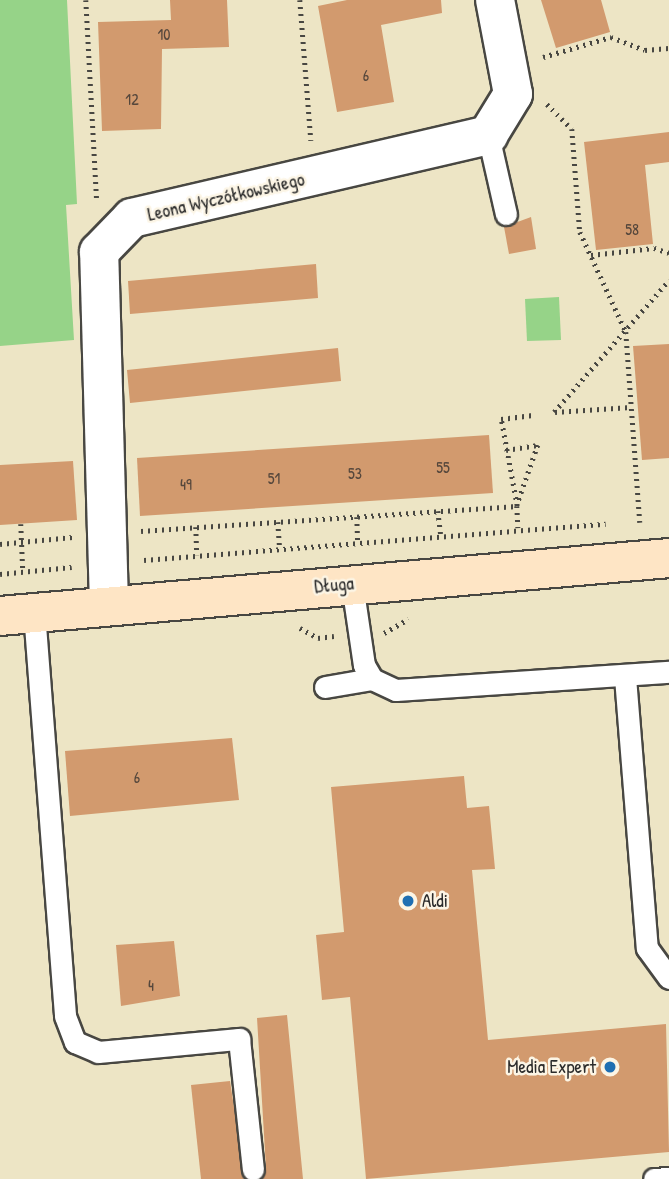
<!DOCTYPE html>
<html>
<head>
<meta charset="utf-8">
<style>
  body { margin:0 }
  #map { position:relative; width:669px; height:1179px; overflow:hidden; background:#ede5c5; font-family:"Patrick Hand",sans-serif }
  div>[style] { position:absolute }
  .green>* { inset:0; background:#96d388 }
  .building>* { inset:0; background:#d29a6e }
  .path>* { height:4.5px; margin-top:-2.25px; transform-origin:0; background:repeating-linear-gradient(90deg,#484742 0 2px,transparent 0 7px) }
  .roads { filter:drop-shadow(2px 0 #484742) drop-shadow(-2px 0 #484742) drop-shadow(0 2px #484742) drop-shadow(0 -2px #484742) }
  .lane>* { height:21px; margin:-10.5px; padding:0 10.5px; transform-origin:10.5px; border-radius:10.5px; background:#fff }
  .street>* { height:38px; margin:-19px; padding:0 19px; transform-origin:19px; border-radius:19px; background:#fff }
  .secondary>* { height:38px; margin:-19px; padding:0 19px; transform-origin:19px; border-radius:19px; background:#fee5c5 }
  .dots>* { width:19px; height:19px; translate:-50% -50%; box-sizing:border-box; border:4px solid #fcf5e5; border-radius:50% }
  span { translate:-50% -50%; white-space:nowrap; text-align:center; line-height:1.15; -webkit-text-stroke:5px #fcf5e5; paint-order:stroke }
  .number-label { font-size:16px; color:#55473c }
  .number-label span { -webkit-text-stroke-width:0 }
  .street-label { font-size:19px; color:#2b2b2b }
  .poi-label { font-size:19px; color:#2b2b2b }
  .left { translate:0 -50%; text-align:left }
  .right { translate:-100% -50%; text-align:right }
</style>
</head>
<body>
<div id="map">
  <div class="green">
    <div style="clip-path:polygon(0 0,67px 0,77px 204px,66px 205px,74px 340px,0 346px)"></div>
    <div style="clip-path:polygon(559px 297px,561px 340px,527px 341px,525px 299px)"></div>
  </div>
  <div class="building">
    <div style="clip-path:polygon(170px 0,227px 0,229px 47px,162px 49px,161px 129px,102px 131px,98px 22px,171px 20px)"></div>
    <div style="clip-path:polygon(347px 0,441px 0,442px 13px,381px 25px,394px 102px,337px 112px,318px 6px)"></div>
    <div style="clip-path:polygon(541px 0,601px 0,610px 32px,556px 48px)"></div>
    <div style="clip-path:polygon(669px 132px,669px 162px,645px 165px,653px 244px,596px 250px,584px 142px)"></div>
    <div style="clip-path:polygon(531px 217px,536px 249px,509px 254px,504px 227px)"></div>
    <div style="clip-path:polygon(316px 264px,318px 298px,130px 314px,128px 281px)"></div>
    <div style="clip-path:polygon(669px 344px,669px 458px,642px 460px,633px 346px)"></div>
    <div style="clip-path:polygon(338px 348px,341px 381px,130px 403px,127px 370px)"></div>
    <div style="clip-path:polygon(489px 435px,493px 493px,140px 516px,137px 458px)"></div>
    <div style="clip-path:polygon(73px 461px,77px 520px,0 525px,0 465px)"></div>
    <div style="clip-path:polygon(232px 738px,239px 800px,70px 816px,65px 751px)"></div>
    <div style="clip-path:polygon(464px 776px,467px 808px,489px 806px,495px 869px,472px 870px,488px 1040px,666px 1024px,669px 1152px,366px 1179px,350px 997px,322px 1000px,316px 935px,344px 932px,331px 787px)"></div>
    <div style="clip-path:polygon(174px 941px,180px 996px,121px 1006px,116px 945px)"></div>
    <div style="clip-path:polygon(287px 1015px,303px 1179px,261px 1179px,266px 1168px,257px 1018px)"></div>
    <div style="clip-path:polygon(230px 1081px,245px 1179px,201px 1179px,191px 1085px)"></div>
  </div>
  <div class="path">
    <div style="left:86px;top:0;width:202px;rotate:86.9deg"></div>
    <div style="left:300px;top:0;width:141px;rotate:85.5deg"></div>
    <div style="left:543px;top:57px;width:71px;rotate:-16.4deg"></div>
    <div style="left:611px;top:37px;width:36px;rotate:21deg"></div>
    <div style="left:645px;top:50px;width:24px;rotate:-5deg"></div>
    <div style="left:547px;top:104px;width:35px;rotate:45deg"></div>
    <div style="left:572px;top:129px;width:103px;rotate:85.6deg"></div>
    <div style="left:580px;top:232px;width:110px;rotate:65.3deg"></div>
    <div style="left:626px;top:332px;width:191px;rotate:85.8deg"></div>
    <div style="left:591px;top:255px;width:63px;rotate:-6.3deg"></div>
    <div style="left:654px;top:248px;width:16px;rotate:18deg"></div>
    <div style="left:554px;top:412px;width:175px;rotate:-48.9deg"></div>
    <div style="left:555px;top:412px;width:76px;rotate:-3.8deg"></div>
    <div style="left:506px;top:450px;width:32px;rotate:-9deg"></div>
    <div style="left:538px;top:445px;width:64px;rotate:109.3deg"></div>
    <div style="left:517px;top:506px;width:88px;rotate:-100.4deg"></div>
    <div style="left:501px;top:419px;width:34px;rotate:-7deg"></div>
    <div style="left:438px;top:511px;width:23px;rotate:83deg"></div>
    <div style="left:357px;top:517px;width:24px;rotate:88deg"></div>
    <div style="left:278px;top:522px;width:26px;rotate:86deg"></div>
    <div style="left:21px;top:524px;width:48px;rotate:87.6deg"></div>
    <div style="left:196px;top:527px;width:28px;rotate:88deg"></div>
    <div style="left:141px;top:531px;width:377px;rotate:-3.8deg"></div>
    <div style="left:517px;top:506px;width:22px;rotate:87deg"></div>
    <div style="left:0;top:544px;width:73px;rotate:-5.5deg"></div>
    <div style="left:144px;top:560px;width:463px;rotate:-4.5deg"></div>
    <div style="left:0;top:574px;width:72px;rotate:-5.6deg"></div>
    <div style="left:300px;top:628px;width:21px;rotate:29deg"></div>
    <div style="left:318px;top:638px;width:16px;rotate:-7deg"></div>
    <div style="left:384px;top:633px;width:28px;rotate:-30deg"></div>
  </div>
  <div class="roads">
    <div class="lane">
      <div style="left:488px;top:135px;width:81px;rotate:77.2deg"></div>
      <div style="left:352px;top:584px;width:82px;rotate:81.6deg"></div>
      <div style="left:364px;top:665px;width:16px;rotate:60deg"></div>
      <div style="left:372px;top:679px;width:26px;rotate:25deg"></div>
      <div style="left:396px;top:690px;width:274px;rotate:-3.8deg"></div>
      <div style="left:34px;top:612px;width:405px;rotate:85.6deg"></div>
      <div style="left:65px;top:1016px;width:28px;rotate:69deg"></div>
      <div style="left:75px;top:1042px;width:25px;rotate:23deg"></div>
      <div style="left:98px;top:1052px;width:142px;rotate:-5.3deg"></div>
      <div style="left:239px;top:1039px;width:131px;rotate:83.9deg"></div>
      <div style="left:625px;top:677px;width:272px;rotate:85.4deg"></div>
      <div style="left:647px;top:948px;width:37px;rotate:54deg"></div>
      <div style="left:325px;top:687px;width:48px;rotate:-9.7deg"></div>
      <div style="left:654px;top:1179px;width:15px;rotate:-4deg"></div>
    </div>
    <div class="street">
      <div style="left:109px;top:605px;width:353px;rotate:-91.6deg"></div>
      <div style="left:99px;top:252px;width:47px;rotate:-45.9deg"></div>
      <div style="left:132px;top:218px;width:366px;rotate:-13.1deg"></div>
      <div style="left:488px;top:135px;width:48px;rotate:-58.6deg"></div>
      <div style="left:513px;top:94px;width:96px;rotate:-100.8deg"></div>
    </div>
    <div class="secondary">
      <div style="left:0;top:616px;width:672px;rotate:-4.95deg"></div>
    </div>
  </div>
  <div class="dots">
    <div style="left:408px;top:901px;background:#1f6fb2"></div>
    <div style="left:610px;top:1067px;background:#1f6fb2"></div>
  </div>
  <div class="number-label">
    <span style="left:164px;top:34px">10</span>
    <span style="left:366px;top:75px">6</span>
    <span style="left:132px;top:99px">12</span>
    <span style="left:632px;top:229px">58</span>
    <span style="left:443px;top:467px">55</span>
    <span style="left:355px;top:473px">53</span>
    <span style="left:274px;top:478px">51</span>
    <span style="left:186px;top:484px">49</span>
    <span style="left:137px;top:777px">6</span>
    <span style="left:151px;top:985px">4</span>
  </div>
  <div class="street-label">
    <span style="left:226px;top:197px;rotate:-13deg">Leona Wyczółkowskiego</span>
    <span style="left:334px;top:585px;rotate:-5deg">Długa</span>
  </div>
  <div class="poi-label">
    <span class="left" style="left:422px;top:901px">Aldi</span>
    <span class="right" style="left:596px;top:1067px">Media Expert</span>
  </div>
</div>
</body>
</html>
